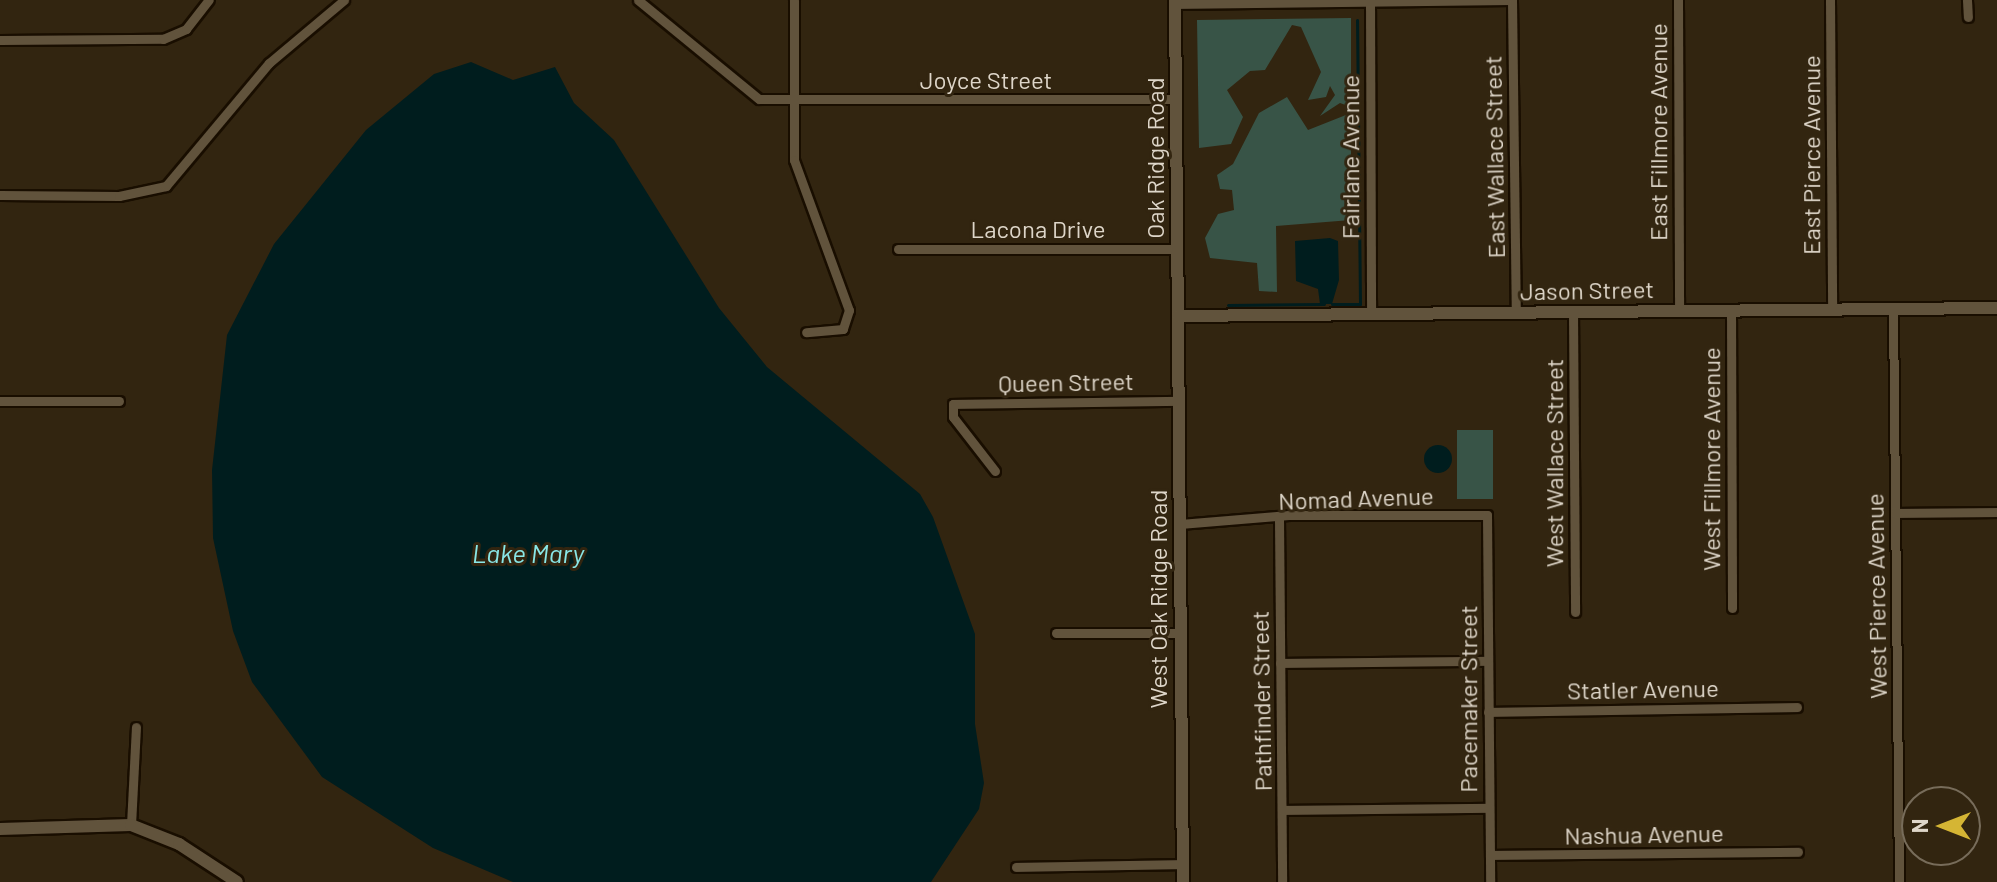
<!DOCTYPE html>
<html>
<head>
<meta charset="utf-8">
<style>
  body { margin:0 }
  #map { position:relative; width:1997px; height:882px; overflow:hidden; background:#322510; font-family:Barlow,sans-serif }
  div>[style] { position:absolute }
  .green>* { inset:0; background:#385447 }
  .water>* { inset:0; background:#001d1e }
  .round { border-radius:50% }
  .stream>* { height:3px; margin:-1.5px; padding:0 1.5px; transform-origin:1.5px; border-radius:1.5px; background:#001d1e }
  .roads { filter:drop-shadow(2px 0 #190e00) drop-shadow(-2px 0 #190e00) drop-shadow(0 2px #190e00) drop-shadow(0 -2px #190e00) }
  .street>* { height:9px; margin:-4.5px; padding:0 4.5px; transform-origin:4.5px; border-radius:4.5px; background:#61533c }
  .secondary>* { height:12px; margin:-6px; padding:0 6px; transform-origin:6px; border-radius:6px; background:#61533c }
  span { translate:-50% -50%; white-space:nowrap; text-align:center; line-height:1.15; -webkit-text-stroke:6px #322510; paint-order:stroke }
  .street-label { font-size:24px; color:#ded6c9 }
  .water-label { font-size:26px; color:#89e7e7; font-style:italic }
  .north { position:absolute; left:1901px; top:786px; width:80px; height:80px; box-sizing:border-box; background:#322510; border:2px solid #776c5a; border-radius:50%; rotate:270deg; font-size:22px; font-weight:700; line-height:32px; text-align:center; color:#ded6c9 }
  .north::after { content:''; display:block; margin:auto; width:28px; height:36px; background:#d5b534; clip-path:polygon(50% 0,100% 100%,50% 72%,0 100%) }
</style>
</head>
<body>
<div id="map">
  <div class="green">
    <div style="clip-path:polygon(1351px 18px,1351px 107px,1340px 103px,1320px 116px,1335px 95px,1330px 86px,1326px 97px,1308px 100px,1321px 72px,1301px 27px,1292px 25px,1265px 70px,1250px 71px,1227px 90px,1243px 117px,1231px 144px,1199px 148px,1197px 20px)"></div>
    <div style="clip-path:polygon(1287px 97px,1308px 130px,1351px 113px,1351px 220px,1276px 226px,1277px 292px,1259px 291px,1257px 263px,1210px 258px,1205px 238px,1218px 214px,1234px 210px,1232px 190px,1220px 189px,1217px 175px,1233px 164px,1259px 113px)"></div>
    <div style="clip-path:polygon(1457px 430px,1493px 430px,1493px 499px,1457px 499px)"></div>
  </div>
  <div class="water">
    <div style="clip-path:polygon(471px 62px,513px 80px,555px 67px,574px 103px,614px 140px,719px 308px,767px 367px,920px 494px,933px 517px,975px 634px,975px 724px,984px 783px,979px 809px,931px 882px,513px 882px,433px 848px,322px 777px,252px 682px,233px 631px,213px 538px,212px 470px,227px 335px,274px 244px,366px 130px,434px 74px)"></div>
    <div style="clip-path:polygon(1330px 238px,1338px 241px,1339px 280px,1332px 304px,1320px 304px,1318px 289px,1296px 281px,1295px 241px)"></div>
    <div class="round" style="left:1424px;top:445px;width:28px;height:28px"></div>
  </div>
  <div class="stream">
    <div style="left:1332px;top:304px;width:28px"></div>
    <div style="left:1360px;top:304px;width:284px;rotate:-90.6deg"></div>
    <div style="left:1228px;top:305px;width:96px;rotate:-0.6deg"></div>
  </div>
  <div class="roads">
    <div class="street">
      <div style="left:638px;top:0;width:156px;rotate:39.3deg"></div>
      <div style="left:759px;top:99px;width:418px"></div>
      <div style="left:794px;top:0;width:160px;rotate:90deg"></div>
      <div style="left:794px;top:160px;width:160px;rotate:69.9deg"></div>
      <div style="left:849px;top:310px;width:20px;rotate:108deg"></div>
      <div style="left:843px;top:329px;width:37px;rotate:175deg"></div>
      <div style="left:1370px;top:0;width:314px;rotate:89.8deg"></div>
      <div style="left:1512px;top:0;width:313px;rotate:89.3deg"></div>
      <div style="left:1678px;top:0;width:311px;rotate:89.8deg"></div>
      <div style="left:1830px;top:0;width:309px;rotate:89.6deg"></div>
      <div style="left:1967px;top:0;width:17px;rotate:87deg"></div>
      <div style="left:1175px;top:4px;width:332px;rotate:-0.7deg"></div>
      <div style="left:0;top:40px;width:163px;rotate:-0.4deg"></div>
      <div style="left:163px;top:39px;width:25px;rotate:-23deg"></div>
      <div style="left:186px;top:29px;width:37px;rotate:-52deg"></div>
      <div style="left:0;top:195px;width:119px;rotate:0.5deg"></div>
      <div style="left:119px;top:196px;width:48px;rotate:-12deg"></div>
      <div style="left:166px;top:186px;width:160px;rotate:-50.1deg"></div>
      <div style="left:269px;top:63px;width:98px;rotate:-40deg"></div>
      <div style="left:898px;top:249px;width:280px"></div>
      <div style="left:1731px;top:310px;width:298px;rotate:89.8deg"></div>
      <div style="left:1893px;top:310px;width:572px;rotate:89.4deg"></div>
      <div style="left:1573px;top:312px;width:300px;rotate:89.6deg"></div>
      <div style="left:0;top:401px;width:119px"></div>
      <div style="left:995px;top:471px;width:68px;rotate:-127.9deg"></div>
      <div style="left:953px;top:417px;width:13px;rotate:-90deg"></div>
      <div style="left:953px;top:404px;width:226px;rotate:-0.8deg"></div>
      <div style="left:1895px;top:513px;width:102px;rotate:-0.6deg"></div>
      <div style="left:1279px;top:519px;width:363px;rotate:89.5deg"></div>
      <div style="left:1180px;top:524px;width:109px;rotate:-4.7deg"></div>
      <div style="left:1289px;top:515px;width:198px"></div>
      <div style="left:1487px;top:515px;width:367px;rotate:89.5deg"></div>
      <div style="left:1056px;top:633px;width:124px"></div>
      <div style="left:1280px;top:663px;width:208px;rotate:-0.6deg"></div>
      <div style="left:1488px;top:712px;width:309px;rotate:-0.9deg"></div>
      <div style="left:1282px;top:810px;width:207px;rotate:-0.6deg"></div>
      <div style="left:131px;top:825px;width:98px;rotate:-87.1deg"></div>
      <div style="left:1490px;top:855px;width:308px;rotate:-0.6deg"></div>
      <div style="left:1016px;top:867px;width:167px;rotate:-1deg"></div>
    </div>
    <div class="secondary">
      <div style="left:1175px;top:0;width:882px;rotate:89.48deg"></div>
      <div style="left:1178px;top:316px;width:819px;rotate:-0.56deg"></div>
      <div style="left:0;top:829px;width:131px;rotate:-1.7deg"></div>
      <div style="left:131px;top:825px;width:52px;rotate:21.6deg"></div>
      <div style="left:179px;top:844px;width:69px;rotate:33.2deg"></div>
    </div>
  </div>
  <div class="street-label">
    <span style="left:986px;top:80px">Joyce Street</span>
    <span style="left:1658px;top:132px;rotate:-90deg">East Fillmore Avenue</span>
    <span style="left:1811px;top:155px;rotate:-90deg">East Pierce Avenue</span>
    <span style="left:1350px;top:157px;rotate:-90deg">Fairlane Avenue</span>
    <span style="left:1494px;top:157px;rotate:-91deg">East Wallace Street</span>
    <span style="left:1155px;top:158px;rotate:-90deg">Oak Ridge Road</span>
    <span style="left:1038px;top:229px">Lacona Drive</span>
    <span style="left:1587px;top:290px;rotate:-1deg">Jason Street</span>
    <span style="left:1066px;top:382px;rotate:-1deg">Queen Street</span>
    <span style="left:1711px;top:459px;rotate:-90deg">West Fillmore Avenue</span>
    <span style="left:1554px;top:463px;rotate:-90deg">West Wallace Street</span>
    <span style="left:1356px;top:498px;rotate:-2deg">Nomad Avenue</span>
    <span style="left:1876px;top:596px;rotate:-91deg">West Pierce Avenue</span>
    <span style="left:1158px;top:599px;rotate:-90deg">West Oak Ridge Road</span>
    <span style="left:1643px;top:689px;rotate:-1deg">Statler Avenue</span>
    <span style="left:1468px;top:699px;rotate:-90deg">Pacemaker Street</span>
    <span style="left:1261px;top:701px;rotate:-91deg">Pathfinder Street</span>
    <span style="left:1644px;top:834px;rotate:-1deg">Nashua Avenue</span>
  </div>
  <div class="water-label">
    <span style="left:528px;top:553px">Lake Mary</span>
  </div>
  <div class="north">N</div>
</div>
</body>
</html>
